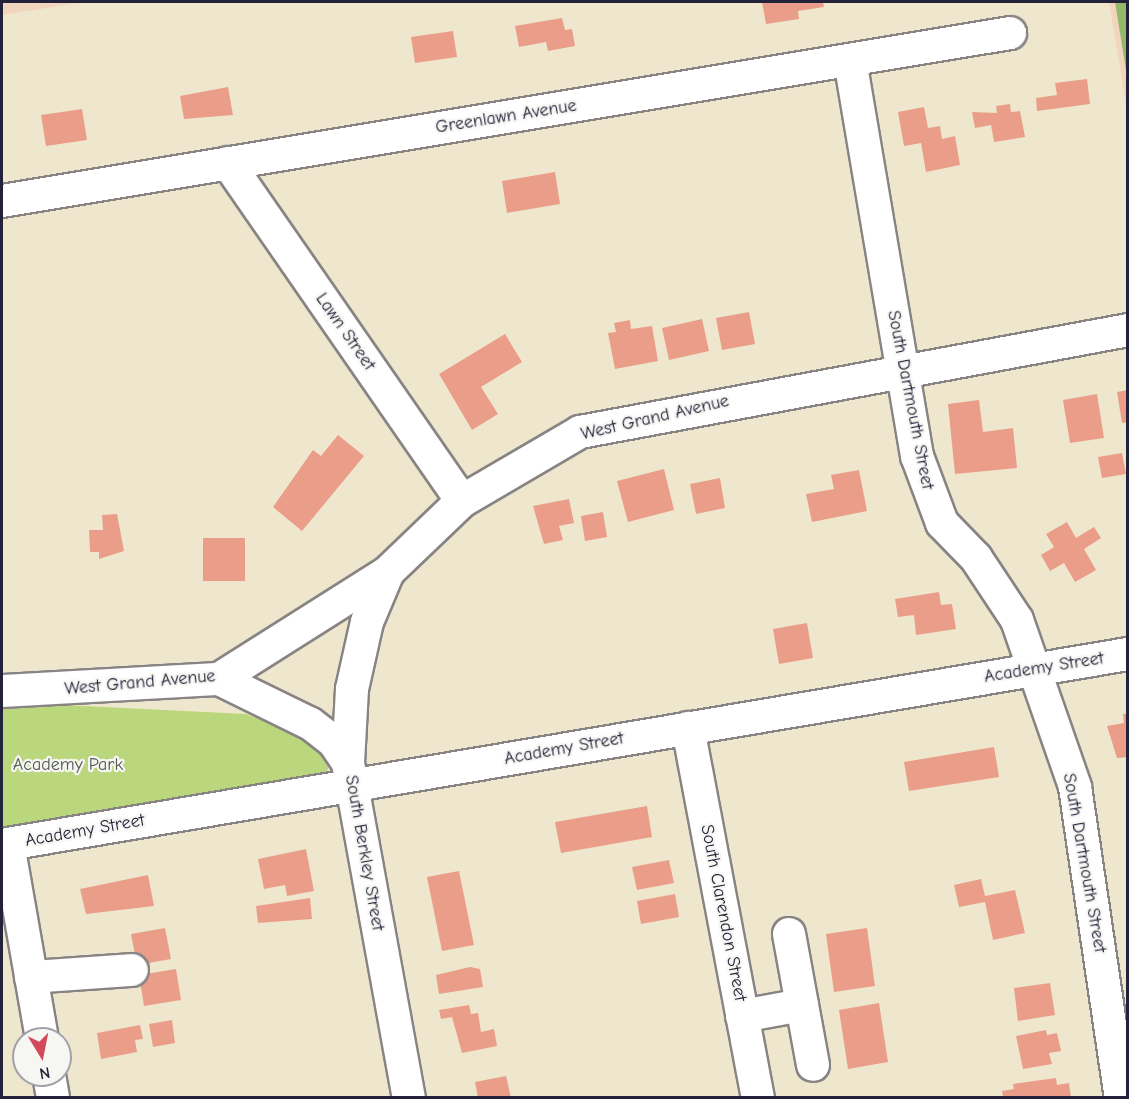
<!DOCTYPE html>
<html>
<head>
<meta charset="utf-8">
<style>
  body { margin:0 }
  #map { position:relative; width:1129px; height:1099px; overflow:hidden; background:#eee7cd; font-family:"Comic Neue",sans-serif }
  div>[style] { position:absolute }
  .built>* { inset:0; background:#f2d5bd }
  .green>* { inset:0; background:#bbd77d }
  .forest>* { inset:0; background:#94b86c }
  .building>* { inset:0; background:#ea9e89 }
  .roads { filter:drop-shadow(2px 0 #888484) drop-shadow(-2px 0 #888484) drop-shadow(0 2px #888484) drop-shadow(0 -2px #888484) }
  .minor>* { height:32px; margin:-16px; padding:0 16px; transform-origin:16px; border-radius:16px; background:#fff }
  span { translate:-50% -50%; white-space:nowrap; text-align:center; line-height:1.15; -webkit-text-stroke:4.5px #f6f6f2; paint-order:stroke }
  .street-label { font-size:18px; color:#22223b }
  .park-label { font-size:18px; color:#50584f }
  .frame { position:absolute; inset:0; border:3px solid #22223b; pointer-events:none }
  .north { position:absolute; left:12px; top:1027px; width:60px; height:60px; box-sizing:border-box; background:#f6f6f2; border:2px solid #a1a1a9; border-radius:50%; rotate:170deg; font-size:16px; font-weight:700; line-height:24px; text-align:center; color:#22223b }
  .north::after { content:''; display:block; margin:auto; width:21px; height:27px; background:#d1495b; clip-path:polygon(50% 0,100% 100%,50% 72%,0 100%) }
</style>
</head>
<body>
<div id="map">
  <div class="built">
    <div style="clip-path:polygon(2px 2px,84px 2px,2px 15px)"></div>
    <div style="clip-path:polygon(1109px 2px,1127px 2px,1127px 110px)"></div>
  </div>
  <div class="green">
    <div style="clip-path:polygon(2px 702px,246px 714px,301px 735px,327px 757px,328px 769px,316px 783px,2px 839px)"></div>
  </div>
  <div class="forest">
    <div style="clip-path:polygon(1115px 2px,1127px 2px,1127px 76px)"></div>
  </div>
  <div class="building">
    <div style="clip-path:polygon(762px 2px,823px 2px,824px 7px,798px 11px,799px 19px,766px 24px)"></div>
    <div style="clip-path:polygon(562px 18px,565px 30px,572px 29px,575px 46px,548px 51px,546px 42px,519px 47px,515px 26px)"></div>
    <div style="clip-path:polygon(453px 31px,457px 57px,415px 63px,411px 37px)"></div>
    <div style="clip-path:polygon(1087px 79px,1090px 104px,1037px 111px,1036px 98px,1057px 95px,1055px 83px)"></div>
    <div style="clip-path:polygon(228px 87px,233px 115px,184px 119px,180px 96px)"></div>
    <div style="clip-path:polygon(1010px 104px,1011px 112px,1020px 111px,1025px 137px,994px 142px,991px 125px,975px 128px,972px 112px,997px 113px,996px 106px)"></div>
    <div style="clip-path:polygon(924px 107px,928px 128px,940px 126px,942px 139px,955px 136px,960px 165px,926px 172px,921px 143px,904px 146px,898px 112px)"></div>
    <div style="clip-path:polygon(82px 109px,87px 140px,46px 146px,41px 115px)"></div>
    <div style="clip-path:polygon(555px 172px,560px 204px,507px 213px,502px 181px)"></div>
    <div style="clip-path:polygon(749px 312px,755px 344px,722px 350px,716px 318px)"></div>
    <div style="clip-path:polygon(702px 319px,709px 351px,669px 360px,662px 328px)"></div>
    <div style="clip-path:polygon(630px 320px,631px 329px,652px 326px,658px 361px,615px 369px,608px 333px,616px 332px,614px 323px)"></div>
    <div style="clip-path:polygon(505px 334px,522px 362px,481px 387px,498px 414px,472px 430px,439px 374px)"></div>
    <div style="clip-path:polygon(1128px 390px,1128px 422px,1122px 423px,1117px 392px)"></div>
    <div style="clip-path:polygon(1097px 394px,1104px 438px,1070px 443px,1063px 400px)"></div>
    <div style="clip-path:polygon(979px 400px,983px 432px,1013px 428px,1017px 468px,955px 474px,948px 404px)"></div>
    <div style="clip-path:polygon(338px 435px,364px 456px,302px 531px,273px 507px,313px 450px,321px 456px)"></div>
    <div style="clip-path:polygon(1122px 453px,1126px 474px,1102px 478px,1098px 457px)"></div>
    <div style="clip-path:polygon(664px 469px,674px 510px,628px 522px,617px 481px)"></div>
    <div style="clip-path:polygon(859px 470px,867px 511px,812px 522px,806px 494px,834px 489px,831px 475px)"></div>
    <div style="clip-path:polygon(720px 478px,725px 508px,696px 514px,690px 484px)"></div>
    <div style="clip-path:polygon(569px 499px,574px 523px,559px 526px,563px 540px,544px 544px,533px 506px)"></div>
    <div style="clip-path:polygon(603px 512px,607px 537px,585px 541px,581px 516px)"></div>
    <div style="clip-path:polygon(117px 514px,124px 551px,99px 559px,99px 552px,90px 552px,89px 530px,103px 530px,102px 515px)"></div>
    <div style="clip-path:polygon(1067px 522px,1076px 538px,1094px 527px,1101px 538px,1084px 549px,1096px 570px,1075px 582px,1064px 563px,1050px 571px,1041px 555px,1054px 547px,1046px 534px)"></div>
    <div style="clip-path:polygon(203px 538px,245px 538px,245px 581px,203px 581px)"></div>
    <div style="clip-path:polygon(939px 592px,941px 605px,952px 604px,956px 629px,916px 635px,914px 615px,898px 617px,895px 599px)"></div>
    <div style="clip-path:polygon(807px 623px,813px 658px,779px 664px,773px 629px)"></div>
    <div style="clip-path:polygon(1123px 714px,1128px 714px,1128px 757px,1117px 758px,1107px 726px,1124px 723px)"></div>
    <div style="clip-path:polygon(994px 747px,999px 777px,909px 791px,904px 762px)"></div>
    <div style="clip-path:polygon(647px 806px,652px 837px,561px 853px,555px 822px)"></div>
    <div style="clip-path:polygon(306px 849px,314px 891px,287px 896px,285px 885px,264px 889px,258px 859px)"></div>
    <div style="clip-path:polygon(669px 860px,674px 883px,637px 890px,632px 867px)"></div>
    <div style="clip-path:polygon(459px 871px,474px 945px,442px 951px,427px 877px)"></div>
    <div style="clip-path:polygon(148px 875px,154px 906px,86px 914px,80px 889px)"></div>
    <div style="clip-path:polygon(981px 879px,985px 896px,1015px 890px,1025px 933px,993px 940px,985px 902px,959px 907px,954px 885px)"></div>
    <div style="clip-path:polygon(675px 894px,679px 917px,641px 924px,637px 901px)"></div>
    <div style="clip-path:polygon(310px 898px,312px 919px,258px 923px,256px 906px)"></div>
    <div style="clip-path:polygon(165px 928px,171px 959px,137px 965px,131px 934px)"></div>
    <div style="clip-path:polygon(867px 928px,875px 986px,834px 992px,826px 934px)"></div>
    <div style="clip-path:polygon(470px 967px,480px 969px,483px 987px,439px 994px,436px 975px)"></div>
    <div style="clip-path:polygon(176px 969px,181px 1000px,144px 1006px,139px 975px)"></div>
    <div style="clip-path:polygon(1050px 983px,1055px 1015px,1018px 1021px,1014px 988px)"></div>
    <div style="clip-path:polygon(879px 1003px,888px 1062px,848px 1069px,839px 1010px)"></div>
    <div style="clip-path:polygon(469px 1005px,471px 1014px,478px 1013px,481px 1032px,494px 1029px,497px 1046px,462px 1053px,452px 1017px,441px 1019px,439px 1010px)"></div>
    <div style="clip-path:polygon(172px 1020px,175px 1043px,153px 1047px,149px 1024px)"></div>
    <div style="clip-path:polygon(140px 1025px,143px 1039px,135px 1040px,137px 1052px,101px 1059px,97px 1033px)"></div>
    <div style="clip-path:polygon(1046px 1030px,1047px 1035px,1057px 1033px,1061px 1051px,1049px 1053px,1052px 1064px,1023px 1069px,1016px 1036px)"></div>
    <div style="clip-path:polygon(506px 1076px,511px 1098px,478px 1098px,475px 1082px)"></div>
    <div style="clip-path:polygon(1056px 1078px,1057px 1085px,1069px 1083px,1071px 1098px,1003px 1098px,1002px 1091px,1014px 1089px,1013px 1084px)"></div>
  </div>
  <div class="roads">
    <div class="minor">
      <div style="left:850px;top:60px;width:402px;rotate:80.4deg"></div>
      <div style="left:917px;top:456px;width:72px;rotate:69.5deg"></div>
      <div style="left:942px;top:523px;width:49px;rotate:45.8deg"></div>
      <div style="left:976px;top:558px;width:74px;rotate:56.5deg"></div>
      <div style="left:1017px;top:620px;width:177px;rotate:70.8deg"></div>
      <div style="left:1075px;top:787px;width:314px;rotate:81.6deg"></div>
      <div style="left:228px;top:163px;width:411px;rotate:55.3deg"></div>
      <div style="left:2px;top:201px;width:1022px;rotate:-9.46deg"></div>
      <div style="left:219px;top:679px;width:102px;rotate:26.1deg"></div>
      <div style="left:311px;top:724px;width:29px;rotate:38deg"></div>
      <div style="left:334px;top:742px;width:25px;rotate:56deg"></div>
      <div style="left:348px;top:763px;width:341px;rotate:79.7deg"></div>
      <div style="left:2px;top:691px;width:217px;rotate:-3.2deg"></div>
      <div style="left:219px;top:679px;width:200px;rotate:-32.3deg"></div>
      <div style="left:388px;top:572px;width:103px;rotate:-43.8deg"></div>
      <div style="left:462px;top:501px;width:137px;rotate:-30.3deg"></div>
      <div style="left:580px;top:432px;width:557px;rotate:-10.54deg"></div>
      <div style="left:688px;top:728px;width:377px;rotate:79.3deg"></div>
      <div style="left:348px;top:763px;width:74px;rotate:-86.9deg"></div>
      <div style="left:352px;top:689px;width:69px;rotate:-77.4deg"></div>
      <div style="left:367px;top:622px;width:54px;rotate:-67.2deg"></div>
      <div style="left:8px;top:844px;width:198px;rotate:80.1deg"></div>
      <div style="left:2px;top:845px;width:1142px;rotate:-9.63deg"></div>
      <div style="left:789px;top:934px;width:133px;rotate:79.6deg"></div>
      <div style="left:31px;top:977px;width:101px;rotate:-4deg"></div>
      <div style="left:742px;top:1016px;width:61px;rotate:-10.4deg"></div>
      <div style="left:49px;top:1075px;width:23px;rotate:80deg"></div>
    </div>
  </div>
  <div class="street-label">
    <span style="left:506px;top:117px;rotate:-9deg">Greenlawn Avenue</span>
    <span style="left:345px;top:332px;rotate:55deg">Lawn Street</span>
    <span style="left:910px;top:400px;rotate:79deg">South Dartmouth Street</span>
    <span style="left:655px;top:418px;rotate:-13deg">West Grand Avenue</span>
    <span style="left:1044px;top:668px;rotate:-9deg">Academy Street</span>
    <span style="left:140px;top:683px;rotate:-5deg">West Grand Avenue</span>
    <span style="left:564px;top:749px;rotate:-10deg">Academy Street</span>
    <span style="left:85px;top:831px;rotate:-10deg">Academy Street</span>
    <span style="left:364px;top:853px;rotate:80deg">South Berkley Street</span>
    <span style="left:1084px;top:863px;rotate:80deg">South Dartmouth Street</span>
    <span style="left:723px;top:913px;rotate:79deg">South Clarendon Street</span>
  </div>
  <div class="park-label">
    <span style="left:68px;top:765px">Academy Park</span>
  </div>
  <div class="frame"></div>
  <div class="north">N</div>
</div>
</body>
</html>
